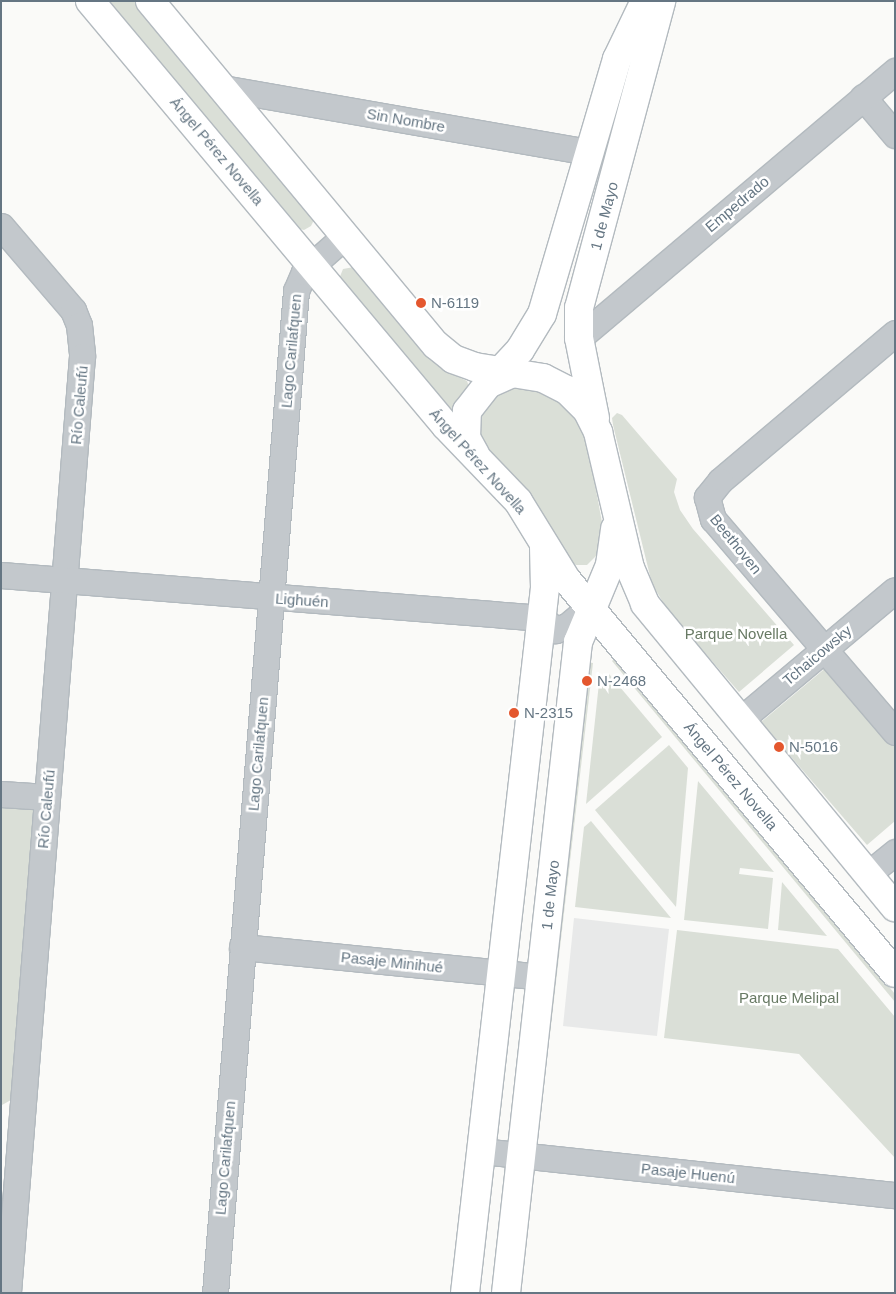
<!DOCTYPE html>
<html>
<head>
<meta charset="utf-8">
<style>
  body { margin:0 }
  #map { position:relative; width:896px; height:1294px; overflow:hidden; background:#fafaf8; font-family:Arial,sans-serif }
  div>[style] { position:absolute }
  .built>* { inset:0; background:#e8e9e9 }
  .green>* { inset:0; background:#dadfd7 }
  .roads { filter:drop-shadow(1px 0 #b3babf) drop-shadow(-1px 0 #b3babf) drop-shadow(0 1px #b3babf) drop-shadow(0 -1px #b3babf) }
  .minor>* { height:25px; margin:-12.5px; padding:0 12.5px; transform-origin:12.5px; border-radius:12.5px; background:#c3c8cc }
  .secondary>* { height:28px; margin:-14px; padding:0 14px; transform-origin:14px; border-radius:14px; background:#fff }
  .dots>* { width:14px; height:14px; translate:-50% -50%; box-sizing:border-box; border:2px solid #fff; border-radius:50% }
  span { translate:-50% -50%; white-space:nowrap; text-align:center; line-height:1.15; -webkit-text-stroke:5px #fff; paint-order:stroke }
  .street-label { font-size:15px; color:#657683 }
  .poi-label { font-size:15px; color:#657683 }
  .left { translate:0 -50%; text-align:left }
  .park-label { font-size:15px; color:#687a64 }
  .frame { position:absolute; inset:0; border:2px solid #657683; pointer-events:none }
</style>
</head>
<body>
<div id="map">
  <div class="built">
    <div style="clip-path:polygon(574px 918px,669px 929px,657px 1036px,563px 1026px)"></div>
  </div>
  <div class="green">
    <div style="clip-path:polygon(105px 1px,137px 1px,315px 218px,311px 226px,304px 230px,296px 228px)"></div>
    <div style="clip-path:polygon(354px 267px,448px 372px,467px 381px,469px 387px,454px 415px,339px 279px,343px 269px)"></div>
    <div style="clip-path:polygon(512px 386px,552px 393px,572px 412px,586px 435px,603px 528px,597px 555px,587px 565px,576px 565px,570px 562px,486px 454px,476px 430px,478px 418px,492px 397px)"></div>
    <div style="clip-path:polygon(617px 413px,622px 415px,677px 479px,674px 492px,680px 510px,693px 529px,794px 645px,739px 692px,669px 612px,652px 584px,613px 425px,612px 418px)"></div>
    <div style="clip-path:polygon(616px 657px,895px 994px,895px 1002px,612px 661px)"></div>
    <div style="clip-path:polygon(586px 662px,593px 663px,550px 1034px,544px 1034px)"></div>
    <div style="clip-path:polygon(828px 666px,895px 745px,895px 821px,867px 845px,761px 722px)"></div>
    <div style="clip-path:polygon(609px 674px,662px 737px,586px 804px,599px 683px)"></div>
    <div style="clip-path:polygon(669px 745px,688px 768px,676px 907px,595px 810px)"></div>
    <div style="clip-path:polygon(698px 781px,774px 872px,740px 868px,739px 874px,773px 878px,768px 929px,684px 920px)"></div>
    <div style="clip-path:polygon(1px 804px,29px 806px,35px 812px,11px 1100px,2px 1105px)"></div>
    <div style="clip-path:polygon(591px 821px,671px 918px,575px 907px,584px 827px)"></div>
    <div style="clip-path:polygon(782px 882px,827px 936px,778px 930px)"></div>
    <div style="clip-path:polygon(677px 930px,838px 949px,895px 1017px,895px 1158px,799px 1054px,664px 1038px)"></div>
  </div>
  <div class="roads">
    <div class="minor">
      <div style="left:222px;top:88px;width:374px;rotate:9.9deg"></div>
      <div style="left:863px;top:97px;width:50px;rotate:49.9deg"></div>
      <div style="left:1px;top:226px;width:111px;rotate:49.4deg"></div>
      <div style="left:73px;top:310px;width:16px;rotate:68deg"></div>
      <div style="left:79px;top:325px;width:31px;rotate:84deg"></div>
      <div style="left:82px;top:356px;width:940px;rotate:94.52deg"></div>
      <div style="left:895px;top:333px;width:229px;rotate:139.8deg"></div>
      <div style="left:720px;top:481px;width:21px;rotate:129deg"></div>
      <div style="left:707px;top:497px;width:23px;rotate:75deg"></div>
      <div style="left:713px;top:519px;width:280px;rotate:49.5deg"></div>
      <div style="left:579px;top:338px;width:414px;rotate:-40.2deg"></div>
      <div style="left:1px;top:575px;width:543px;rotate:4.54deg"></div>
      <div style="left:542px;top:618px;width:18px;rotate:43deg"></div>
      <div style="left:555px;top:630px;width:13px;rotate:-18deg"></div>
      <div style="left:567px;top:626px;width:30px;rotate:-40deg"></div>
      <div style="left:740px;top:720px;width:202px;rotate:-40deg"></div>
      <div style="left:1px;top:794px;width:46px;rotate:3.7deg"></div>
      <div style="left:868px;top:874px;width:35px;rotate:-39deg"></div>
      <div style="left:242px;top:947px;width:301px;rotate:5.7deg"></div>
      <div style="left:481px;top:1151px;width:416px;rotate:6.1deg"></div>
      <div style="left:215px;top:1293px;width:1005px;rotate:-85.38deg"></div>
      <div style="left:296px;top:291px;width:21px;rotate:-67deg"></div>
      <div style="left:304px;top:272px;width:55px;rotate:-41.3deg"></div>
    </div>
    <div class="secondary">
      <div style="left:90px;top:1px;width:554px;rotate:50.05deg"></div>
      <div style="left:446px;top:426px;width:104px;rotate:46.2deg"></div>
      <div style="left:518px;top:501px;width:92px;rotate:58.4deg"></div>
      <div style="left:566px;top:579px;width:513px;rotate:50.14deg"></div>
      <div style="left:150px;top:1px;width:447px;rotate:50.3deg"></div>
      <div style="left:436px;top:345px;width:22px;rotate:39deg"></div>
      <div style="left:453px;top:359px;width:23px;rotate:20deg"></div>
      <div style="left:475px;top:367px;width:69px;rotate:9.2deg"></div>
      <div style="left:543px;top:378px;width:27px;rotate:27deg"></div>
      <div style="left:567px;top:390px;width:28px;rotate:45deg"></div>
      <div style="left:587px;top:410px;width:25px;rotate:63deg"></div>
      <div style="left:598px;top:432px;width:140px;rotate:76.8deg"></div>
      <div style="left:630px;top:568px;width:39px;rotate:67deg"></div>
      <div style="left:645px;top:604px;width:393px;rotate:50.5deg"></div>
      <div style="left:492px;top:380px;width:41px;rotate:-47deg"></div>
      <div style="left:520px;top:350px;width:42px;rotate:-58.6deg"></div>
      <div style="left:542px;top:314px;width:266px;rotate:-73.6deg"></div>
      <div style="left:617px;top:59px;width:64px;rotate:-64.2deg"></div>
      <div style="left:595px;top:418px;width:82px;rotate:-101.3deg"></div>
      <div style="left:579px;top:338px;width:30px;rotate:-90deg"></div>
      <div style="left:579px;top:308px;width:318px;rotate:-75deg"></div>
      <div style="left:475px;top:454px;width:18px;rotate:-119deg"></div>
      <div style="left:466px;top:438px;width:27px;rotate:-88deg"></div>
      <div style="left:467px;top:411px;width:34px;rotate:-52deg"></div>
      <div style="left:488px;top:384px;width:24px;rotate:-24deg"></div>
      <div style="left:465px;top:1293px;width:710px;rotate:-83.53deg"></div>
      <div style="left:545px;top:588px;width:42px;rotate:-91.4deg"></div>
      <div style="left:506px;top:1293px;width:655px;rotate:-83.69deg"></div>
      <div style="left:578px;top:642px;width:83px;rotate:-67.4deg"></div>
      <div style="left:610px;top:565px;width:37px;rotate:-82deg"></div>
    </div>
  </div>
  <div class="dots">
    <div style="left:421px;top:303px;background:#e4572e"></div>
    <div style="left:587px;top:681px;background:#e4572e"></div>
    <div style="left:514px;top:713px;background:#e4572e"></div>
    <div style="left:779px;top:747px;background:#e4572e"></div>
  </div>
  <div class="street-label">
    <span style="left:406px;top:120px;rotate:10deg">Sin Nombre</span>
    <span style="left:217px;top:151px;rotate:50deg">Ángel Pérez Novella</span>
    <span style="left:737px;top:204px;rotate:-40deg">Empedrado</span>
    <span style="left:604px;top:216px;rotate:-75deg">1 de Mayo</span>
    <span style="left:291px;top:351px;rotate:-85deg">Lago Carilafquen</span>
    <span style="left:79px;top:405px;rotate:-85deg">Río Caleufú</span>
    <span style="left:478px;top:461px;rotate:48deg">Ángel Pérez Novella</span>
    <span style="left:736px;top:544px;rotate:51deg">Beethoven</span>
    <span style="left:302px;top:600px;rotate:4deg">Lighuén</span>
    <span style="left:817px;top:655px;rotate:-40deg">Tchaicowsky</span>
    <span style="left:258px;top:754px;rotate:-85deg">Lago Carilafquen</span>
    <span style="left:731px;top:776px;rotate:50deg">Ángel Pérez Novella</span>
    <span style="left:46px;top:809px;rotate:-85deg">Río Caleufú</span>
    <span style="left:550px;top:895px;rotate:-84deg">1 de Mayo</span>
    <span style="left:392px;top:962px;rotate:6deg">Pasaje Minihué</span>
    <span style="left:225px;top:1158px;rotate:-85deg">Lago Carilafquen</span>
    <span style="left:688px;top:1173px;rotate:6deg">Pasaje Huenú</span>
  </div>
  <div class="poi-label">
    <span class="left" style="left:431px;top:303px">N-6119</span>
    <span class="left" style="left:597px;top:681px">N-2468</span>
    <span class="left" style="left:524px;top:713px">N-2315</span>
    <span class="left" style="left:789px;top:747px">N-5016</span>
  </div>
  <div class="park-label">
    <span style="left:736px;top:634px">Parque Novella</span>
    <span style="left:789px;top:998px">Parque Melipal</span>
  </div>
  <div class="frame"></div>
</div>
</body>
</html>
